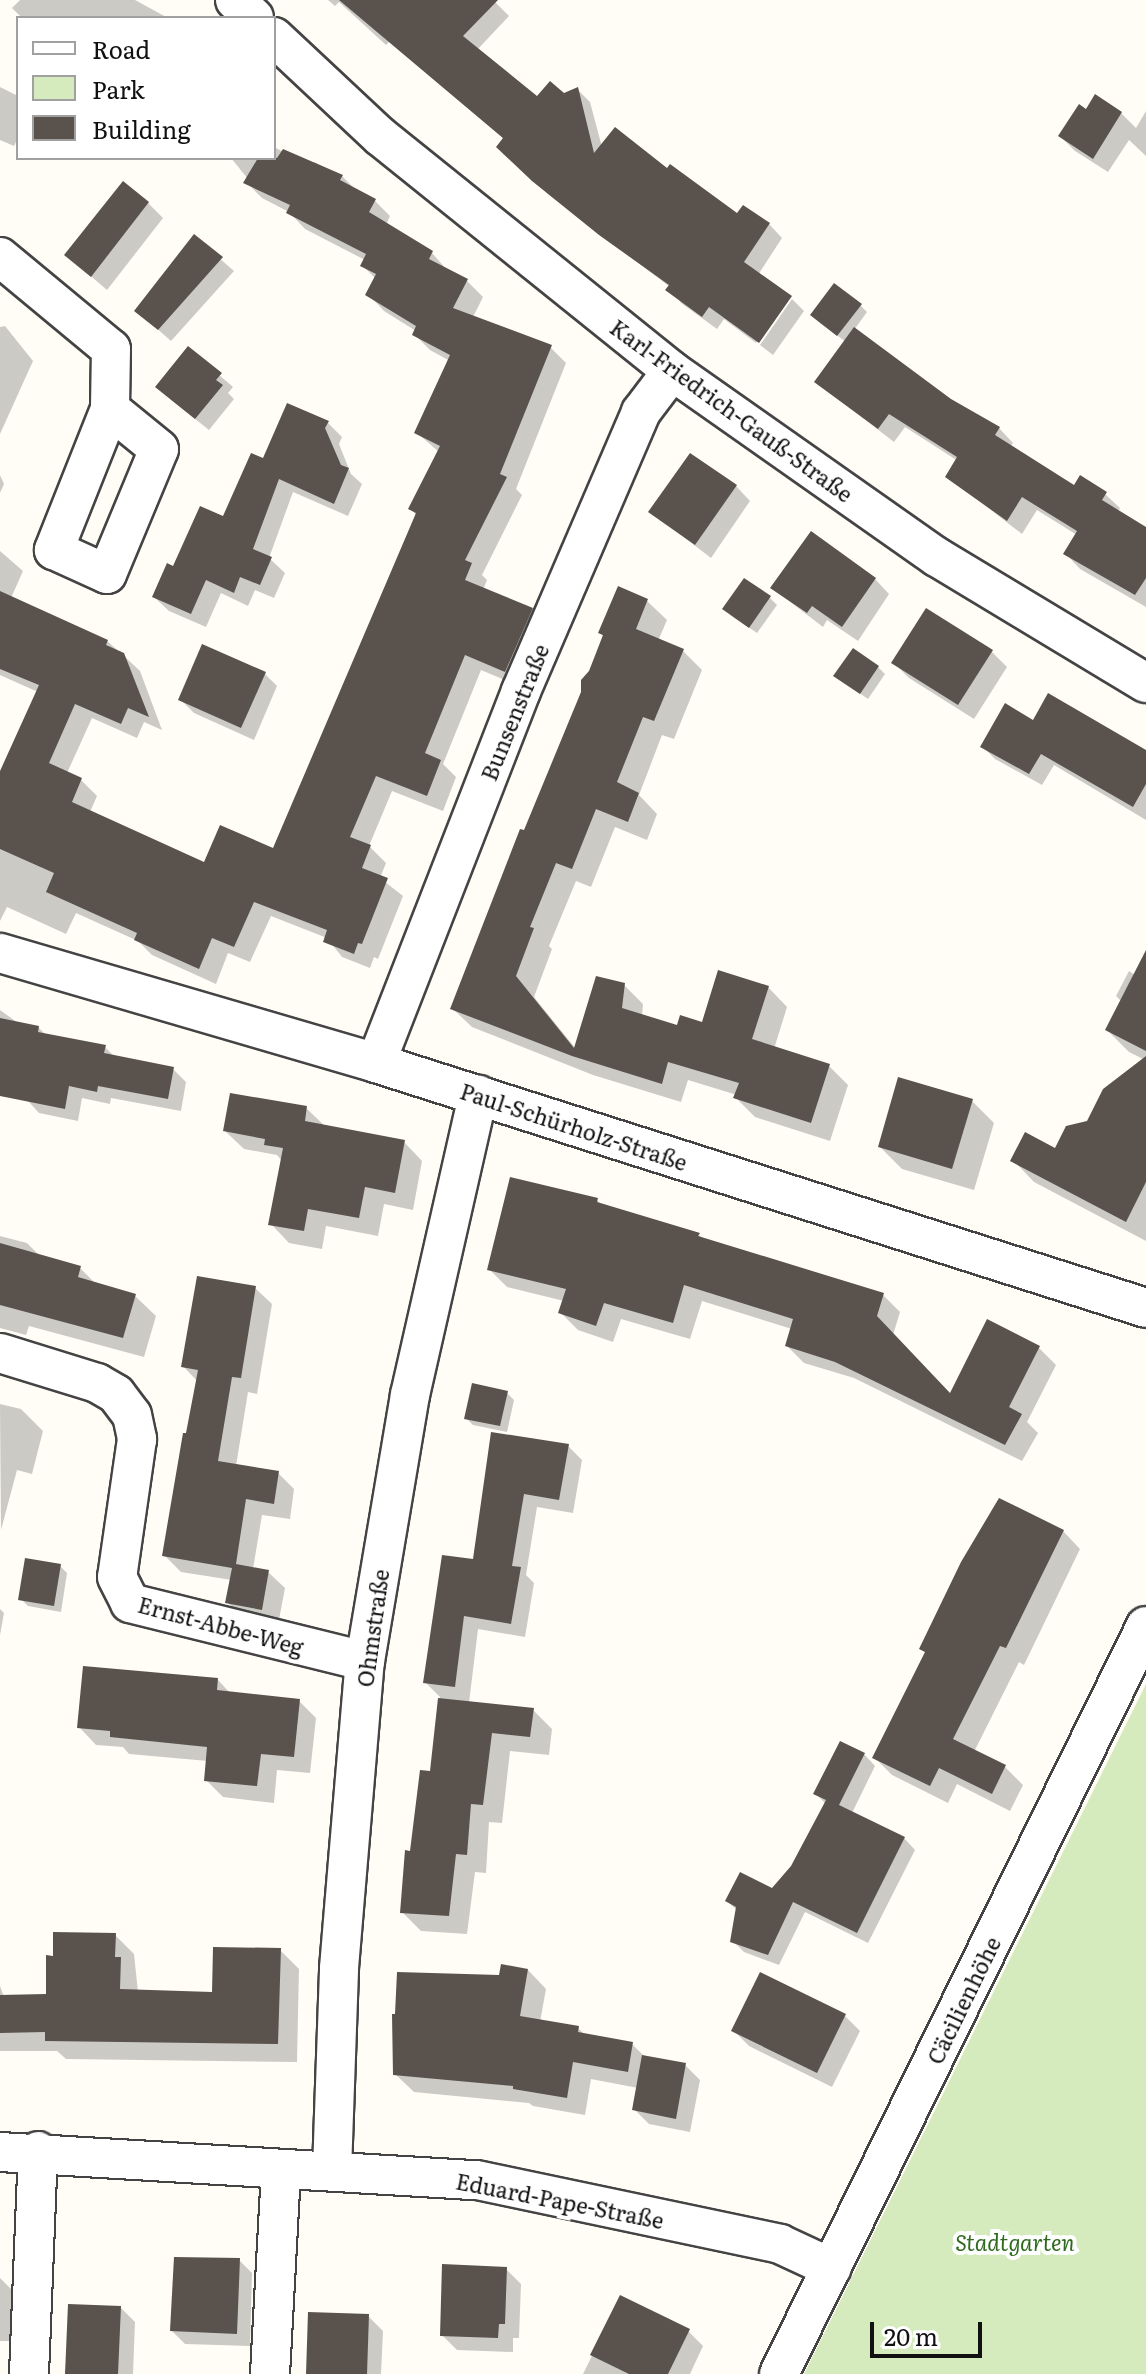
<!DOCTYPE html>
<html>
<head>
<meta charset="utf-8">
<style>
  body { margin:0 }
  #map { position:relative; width:1146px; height:2374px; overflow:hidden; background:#fffdf5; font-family:Literata,serif }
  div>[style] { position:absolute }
  .green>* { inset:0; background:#d5ebbd }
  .shadow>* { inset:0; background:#0003 }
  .building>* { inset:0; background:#5a524d }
  .roads { filter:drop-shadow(2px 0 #444) drop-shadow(-2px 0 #444) drop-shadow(0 2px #444) drop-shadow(0 -2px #444) }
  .minor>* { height:38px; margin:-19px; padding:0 19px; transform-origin:19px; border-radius:19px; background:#fff }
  span { translate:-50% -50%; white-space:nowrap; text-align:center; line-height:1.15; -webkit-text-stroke:8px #fff; paint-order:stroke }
  .street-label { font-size:22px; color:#111 }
  .park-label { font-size:22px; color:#2f6b1f; font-style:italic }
  .legend { position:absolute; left:16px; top:16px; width:260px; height:144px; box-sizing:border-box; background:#fff; border:2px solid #a0a0a0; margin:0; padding:10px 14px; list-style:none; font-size:24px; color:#111 }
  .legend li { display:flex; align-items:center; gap:16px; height:40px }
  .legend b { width:40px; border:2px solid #a0a0a0 }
  .scale { position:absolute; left:870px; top:2322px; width:112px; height:36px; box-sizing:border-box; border:4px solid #111; border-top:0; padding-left:10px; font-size:24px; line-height:28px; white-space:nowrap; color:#111; -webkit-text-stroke:6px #fff; paint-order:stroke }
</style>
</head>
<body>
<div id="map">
  <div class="green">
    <div style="clip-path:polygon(1146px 1684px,1146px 2374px,804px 2374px,1063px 1852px)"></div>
  </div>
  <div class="shadow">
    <div style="clip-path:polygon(20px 0,135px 0,168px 18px,22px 18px,12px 8px)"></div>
    <div style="clip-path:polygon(328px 0,493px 0,509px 16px,477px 50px,537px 99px,564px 96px,577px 89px,590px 102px,602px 147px,668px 171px,738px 216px,769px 224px,782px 238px,758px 275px,789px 297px,756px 343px,724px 319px,717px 329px,681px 303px,670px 287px,548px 194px,504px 139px,389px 42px,386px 45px,339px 2px,335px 6px)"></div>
    <div style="clip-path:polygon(0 87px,18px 96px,18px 138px,14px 146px,0 140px)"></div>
    <div style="clip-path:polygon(1146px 111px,1146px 156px,1129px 140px,1108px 172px,1075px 151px,1060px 136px,1086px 112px,1121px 113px,1136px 128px)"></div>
    <div style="clip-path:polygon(274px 147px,312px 167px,314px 162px,342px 176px,356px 190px,374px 200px,390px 216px,386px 225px,432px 253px,447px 270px,467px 281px,483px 297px,473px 317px,550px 347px,566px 363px,516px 489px,522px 495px,482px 575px,487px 580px,483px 590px,532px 610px,548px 626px,521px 687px,481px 670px,443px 764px,456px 777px,443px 811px,392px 791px,369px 846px,386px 863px,380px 878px,403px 896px,378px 959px,374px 957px,370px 968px,342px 957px,327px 938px,271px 916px,250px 962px,228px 953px,216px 984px,152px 955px,138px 941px,76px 913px,66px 934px,7px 907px,0 921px,0 777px,38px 692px,0 675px,0 551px,23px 571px,11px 598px,107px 641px,123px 655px,140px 671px,162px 730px,144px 722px,137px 738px,92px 718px,67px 773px,81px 780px,97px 796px,90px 812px,205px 864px,274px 851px,417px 516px,411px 509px,439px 452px,416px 432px,450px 361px,430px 350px,414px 334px,416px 331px,384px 311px,368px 294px,376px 279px,362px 265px,365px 260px,305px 229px,289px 212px,262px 198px,246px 182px,248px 179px,231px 158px,274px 158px)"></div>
    <div style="clip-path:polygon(148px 203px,163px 218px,107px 290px,66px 255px)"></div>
    <div style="clip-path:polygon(195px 237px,234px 271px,171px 341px,137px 311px)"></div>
    <div style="clip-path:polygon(792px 299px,804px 311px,773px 355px,760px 345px)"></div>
    <div style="clip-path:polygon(860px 305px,867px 312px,854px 330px,950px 401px,999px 428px,1013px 443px,1010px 447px,1075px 488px,1105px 494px,1120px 508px,1118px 512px,1146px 530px,1146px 607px,1080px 569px,1066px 554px,1077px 535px,1037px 510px,1022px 534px,947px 476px,958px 461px,905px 427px,894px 442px,816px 382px,846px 342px,819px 322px)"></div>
    <div style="clip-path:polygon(5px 326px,33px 361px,0 434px,0 327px)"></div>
    <div style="clip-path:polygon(188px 348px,233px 387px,228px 393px,234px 399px,209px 430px,170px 399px)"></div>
    <div style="clip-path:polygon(328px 423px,342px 437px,339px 444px,351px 474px,362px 484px,348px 516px,293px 492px,269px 558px,285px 573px,274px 598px,255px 590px,248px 606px,221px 593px,206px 627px,169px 611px,154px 597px,174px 569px,224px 519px,264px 461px)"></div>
    <div style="clip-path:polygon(0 475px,4px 484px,0 493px)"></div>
    <div style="clip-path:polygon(736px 486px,750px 501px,711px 558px,651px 512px)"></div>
    <div style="clip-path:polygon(875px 579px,889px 594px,858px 641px,827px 620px,823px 627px,772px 588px)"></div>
    <div style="clip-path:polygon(770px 598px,777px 605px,757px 633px,732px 616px)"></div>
    <div style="clip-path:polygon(647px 601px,667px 620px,658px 641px,683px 651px,702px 670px,674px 739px,662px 735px,639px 795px,657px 814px,647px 840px,615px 827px,591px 887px,576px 881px,549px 946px,552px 949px,534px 997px,576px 1049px,624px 985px,643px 1004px,642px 1016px,678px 1027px,703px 1024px,768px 987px,787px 1007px,774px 1049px,829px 1066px,848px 1085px,830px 1141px,755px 1117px,736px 1098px,737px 1095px,688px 1080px,681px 1102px,593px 1075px,472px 1027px,452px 1008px,591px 672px,604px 637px,600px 633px)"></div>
    <div style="clip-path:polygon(927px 611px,992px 652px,1007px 667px,974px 719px,909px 678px,894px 663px)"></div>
    <div style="clip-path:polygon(878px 667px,885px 674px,868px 699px,843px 682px)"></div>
    <div style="clip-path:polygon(264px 673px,277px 686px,254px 740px,194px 713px,181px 700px)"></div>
    <div style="clip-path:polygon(1033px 722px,1146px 752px,1146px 820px,1054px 765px,1042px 785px,995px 759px,983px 747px)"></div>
    <div style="clip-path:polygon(1146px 954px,1146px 1241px,1034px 1182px,1013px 1160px,1056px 1150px,1088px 1123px,1145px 1060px,1129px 1052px,1107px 1030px,1122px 1002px,1116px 996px,1129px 971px,1135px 975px)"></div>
    <div style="clip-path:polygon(0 1010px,18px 1023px,38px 1027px,47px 1036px,105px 1047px,115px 1057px,173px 1069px,186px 1082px,181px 1111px,111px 1098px,110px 1104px,82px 1098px,78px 1121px,39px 1113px,0 1070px)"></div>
    <div style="clip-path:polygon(972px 1101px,994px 1123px,974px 1190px,902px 1169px,880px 1147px)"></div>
    <div style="clip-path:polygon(306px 1108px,326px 1127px,404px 1142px,422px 1161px,413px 1210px,384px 1204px,378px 1236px,326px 1226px,322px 1249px,289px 1243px,271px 1224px,282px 1161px,277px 1155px,244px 1149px,225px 1131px)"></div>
    <div style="clip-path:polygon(597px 1200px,602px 1206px,698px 1234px,704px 1240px,883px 1295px,900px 1312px,893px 1335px,951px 1396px,1038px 1347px,1056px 1365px,1027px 1422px,1038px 1433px,1022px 1461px,854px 1378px,804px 1363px,787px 1346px,792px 1329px,702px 1301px,690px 1339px,621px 1319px,613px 1342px,578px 1330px,561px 1313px,564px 1301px,507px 1287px,490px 1270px)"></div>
    <div style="clip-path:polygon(0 1236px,27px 1243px,40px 1256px,80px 1268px,97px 1285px,135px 1296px,156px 1316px,144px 1357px,29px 1326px,26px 1335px,0 1328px)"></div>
    <div style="clip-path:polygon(255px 1288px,272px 1304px,257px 1394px,248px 1392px,236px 1466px,278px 1473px,294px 1489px,290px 1519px,262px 1515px,253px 1569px,268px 1572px,285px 1588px,278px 1625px,244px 1619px,227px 1602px,232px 1580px,181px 1572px,164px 1555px,198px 1382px,183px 1366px)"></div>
    <div style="clip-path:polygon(507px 1393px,514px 1400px,507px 1432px,473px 1425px,466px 1418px)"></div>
    <div style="clip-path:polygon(0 1404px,21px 1409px,43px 1431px,32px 1474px,17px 1470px,1px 1530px)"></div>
    <div style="clip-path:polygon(493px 1434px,568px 1446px,582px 1460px,573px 1513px,537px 1507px,526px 1575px,534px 1583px,525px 1637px,478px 1629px,469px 1703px,533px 1710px,552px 1729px,549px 1755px,510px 1751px,502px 1823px,489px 1822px,486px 1873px,475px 1872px,467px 1934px,421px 1931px,402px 1912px,412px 1853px,431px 1774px,440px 1697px,425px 1682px,475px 1562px)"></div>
    <div style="clip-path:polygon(1063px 1531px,1080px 1549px,1024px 1665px,1019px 1662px,974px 1752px,1005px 1767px,1023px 1785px,1010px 1811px,957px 1784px,948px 1803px,892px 1775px,874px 1757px,926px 1653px,922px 1649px)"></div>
    <div style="clip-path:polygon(60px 1566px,67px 1573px,61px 1612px,28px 1606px,21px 1599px)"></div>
    <div style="clip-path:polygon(0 1609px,4px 1613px,0 1635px)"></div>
    <div style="clip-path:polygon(218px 1680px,231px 1694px,299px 1701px,316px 1718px,310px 1773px,277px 1770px,274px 1803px,223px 1797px,206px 1780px,208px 1761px,129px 1754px,123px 1747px,96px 1745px,79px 1727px)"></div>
    <div style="clip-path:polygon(864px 1754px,875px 1766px,852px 1813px,904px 1838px,915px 1850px,868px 1943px,805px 1912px,779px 1965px,744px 1952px,733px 1941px,738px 1911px,727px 1901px,772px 1890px,793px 1867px,826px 1804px,815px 1793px)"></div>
    <div style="clip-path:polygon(115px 1935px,134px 1954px,138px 1992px,213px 1994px,280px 1950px,299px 1969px,297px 2062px,66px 2059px,57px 2051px,0 2051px,0 1986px,4px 1997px,48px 1996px,55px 1958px)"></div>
    <div style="clip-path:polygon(528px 1970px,546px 1989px,540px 2022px,578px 2028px,585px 2035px,632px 2044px,646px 2058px,685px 2065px,700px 2080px,690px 2132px,649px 2124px,634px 2109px,638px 2088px,591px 2079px,585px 2115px,533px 2106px,529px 2103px,414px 2092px,395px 2074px,501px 1977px)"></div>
    <div style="clip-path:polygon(845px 2016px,860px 2031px,832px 2087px,749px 2046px,734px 2031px)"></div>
    <div style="clip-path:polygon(239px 2260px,252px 2273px,250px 2346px,185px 2344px,172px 2331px)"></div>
    <div style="clip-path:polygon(506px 2269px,521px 2284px,519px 2338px,513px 2338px,513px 2352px,457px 2350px,442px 2335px)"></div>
    <div style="clip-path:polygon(0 2278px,14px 2292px,10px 2341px,0 2341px)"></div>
    <div style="clip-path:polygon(621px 2297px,688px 2331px,703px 2346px,690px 2374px,583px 2374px)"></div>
    <div style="clip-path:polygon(120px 2307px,135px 2322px,133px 2374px,67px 2374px)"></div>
    <div style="clip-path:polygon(368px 2316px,383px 2331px,381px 2374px,308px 2374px)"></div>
  </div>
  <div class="building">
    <div style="clip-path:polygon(339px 0,498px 0,463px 36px,537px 96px,550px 81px,564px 93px,578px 87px,594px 153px,615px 127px,667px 168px,670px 164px,737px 213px,743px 205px,770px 223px,744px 262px,792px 296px,759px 343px,709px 307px,702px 317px,665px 290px,669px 285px,599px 235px,532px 181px,496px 147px,503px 138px)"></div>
    <div style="clip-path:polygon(1095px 94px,1122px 112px,1093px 159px,1058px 136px,1079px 104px,1086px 109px)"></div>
    <div style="clip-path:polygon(283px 149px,343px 175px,340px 180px,376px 199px,369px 212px,433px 251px,429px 259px,468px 279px,453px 308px,552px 345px,500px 474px,507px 477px,465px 560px,472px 563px,465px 580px,533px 608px,505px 672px,465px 655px,425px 753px,441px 760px,427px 796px,376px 776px,350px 837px,371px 845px,362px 868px,388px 878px,362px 944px,358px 943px,354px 954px,323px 942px,327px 930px,254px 902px,234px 947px,212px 938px,199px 969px,134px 940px,137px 933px,46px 892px,54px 873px,0 849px,0 771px,39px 685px,0 669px,0 591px,108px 640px,106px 645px,124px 653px,149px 717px,128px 708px,121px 724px,75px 704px,49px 763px,82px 778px,72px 802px,204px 862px,220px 825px,273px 848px,416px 513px,408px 509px,440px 446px,414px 433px,450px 355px,412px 335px,416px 326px,365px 295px,376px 274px,360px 266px,366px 254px,286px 213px,290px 205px,243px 183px,258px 158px,277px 158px)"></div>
    <div style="clip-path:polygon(123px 181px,149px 202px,91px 277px,64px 255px)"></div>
    <div style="clip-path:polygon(194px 234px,223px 257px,158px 330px,134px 311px)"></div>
    <div style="clip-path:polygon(834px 283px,862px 304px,837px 336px,810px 315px)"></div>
    <div style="clip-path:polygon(854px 327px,951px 399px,1000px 427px,995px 435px,1074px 485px,1080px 475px,1107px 492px,1102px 500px,1146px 527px,1146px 578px,1135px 595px,1063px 554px,1077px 531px,1022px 497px,1007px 521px,945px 477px,957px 457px,889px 414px,878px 429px,814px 382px)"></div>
    <div style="clip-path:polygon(188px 346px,222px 373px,216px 380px,223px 385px,195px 419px,155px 387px)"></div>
    <div style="clip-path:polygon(287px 403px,329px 421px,325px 428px,341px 465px,349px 468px,334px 504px,279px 479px,253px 549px,272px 557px,260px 585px,240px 577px,234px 593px,206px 580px,191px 614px,152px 597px,167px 563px,173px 566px,200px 506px,223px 516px,251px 453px,263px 458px)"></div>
    <div style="clip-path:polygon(690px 453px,737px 485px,695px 545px,648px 512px)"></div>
    <div style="clip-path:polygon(811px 531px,876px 578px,842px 627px,812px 606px,807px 613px,770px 588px)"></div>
    <div style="clip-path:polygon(744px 578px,771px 596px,749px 628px,722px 609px)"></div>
    <div style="clip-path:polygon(618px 586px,648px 599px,636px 629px,684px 649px,654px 721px,643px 717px,617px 782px,639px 793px,628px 822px,596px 809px,572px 869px,556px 863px,530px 927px,534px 928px,516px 976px,574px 1048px,596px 976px,625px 983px,622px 1008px,677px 1025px,680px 1015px,702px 1022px,718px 970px,769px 986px,752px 1039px,830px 1064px,811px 1123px,733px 1098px,739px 1083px,668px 1062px,662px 1084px,572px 1056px,450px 1009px,520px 829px,524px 830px,581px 692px,581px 680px,589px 671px,603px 635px,598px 633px)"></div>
    <div style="clip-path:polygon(926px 608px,993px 650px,958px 705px,891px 663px)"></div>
    <div style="clip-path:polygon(202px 644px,266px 672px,241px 728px,178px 700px)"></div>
    <div style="clip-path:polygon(853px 648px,879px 666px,860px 694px,833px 676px)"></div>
    <div style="clip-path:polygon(1048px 693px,1146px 750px,1146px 784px,1133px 807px,1041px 754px,1029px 774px,980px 747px,1005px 703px,1033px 720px)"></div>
    <div style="clip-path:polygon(1146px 950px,1146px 1051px,1105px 1030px)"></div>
    <div style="clip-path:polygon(0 1018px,39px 1026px,38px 1032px,106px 1045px,104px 1053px,174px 1067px,168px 1099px,98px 1086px,97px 1092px,69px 1086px,65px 1109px,0 1096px)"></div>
    <div style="clip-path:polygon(1146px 1056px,1146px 1182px,1126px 1222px,1010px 1161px,1025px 1132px,1055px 1148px,1066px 1126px,1087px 1121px,1103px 1089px)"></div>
    <div style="clip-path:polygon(898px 1077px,973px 1099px,952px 1169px,878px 1147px)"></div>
    <div style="clip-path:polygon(230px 1093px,307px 1106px,305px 1121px,405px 1140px,395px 1193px,365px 1187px,359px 1218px,308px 1209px,304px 1231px,268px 1225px,283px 1148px,264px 1145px,265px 1139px,223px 1131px)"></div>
    <div style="clip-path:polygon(510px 1177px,598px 1198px,597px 1202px,700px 1233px,698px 1236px,884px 1293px,877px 1316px,950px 1393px,987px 1319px,1040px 1346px,1009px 1407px,1022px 1414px,1005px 1445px,835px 1362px,785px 1346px,793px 1319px,684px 1285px,673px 1323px,604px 1303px,596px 1326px,558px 1313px,566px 1289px,487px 1270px)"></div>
    <div style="clip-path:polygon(0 1243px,81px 1266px,78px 1277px,136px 1294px,123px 1338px,0 1305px)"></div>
    <div style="clip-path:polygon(197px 1276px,256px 1286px,241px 1378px,232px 1377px,218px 1461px,279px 1471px,274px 1504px,246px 1499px,236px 1564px,269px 1570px,262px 1610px,225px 1603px,232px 1568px,162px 1556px,183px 1433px,186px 1433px,198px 1370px,181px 1367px)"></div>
    <div style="clip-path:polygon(472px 1383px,508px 1391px,500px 1426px,464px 1419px)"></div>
    <div style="clip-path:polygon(491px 1432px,569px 1444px,559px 1500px,524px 1494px,512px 1566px,521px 1567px,511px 1624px,464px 1616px,455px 1687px,423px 1683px,442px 1555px,473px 1559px)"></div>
    <div style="clip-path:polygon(999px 1498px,1064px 1530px,1006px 1648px,1000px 1646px,953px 1739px,1006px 1765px,992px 1794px,939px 1768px,930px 1786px,872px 1758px,925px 1652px,919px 1649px,961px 1562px)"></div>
    <div style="clip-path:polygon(25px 1558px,61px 1564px,54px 1606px,18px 1600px)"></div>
    <div style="clip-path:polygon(83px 1666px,218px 1678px,217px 1690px,300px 1699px,294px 1757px,261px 1754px,257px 1786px,204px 1781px,207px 1747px,110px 1737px,110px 1731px,77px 1728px)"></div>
    <div style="clip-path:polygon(438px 1698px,534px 1708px,530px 1737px,492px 1733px,483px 1805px,471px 1804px,467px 1855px,456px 1854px,449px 1916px,400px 1913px,405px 1850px,410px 1851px,420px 1770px,430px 1771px)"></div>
    <div style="clip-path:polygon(840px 1741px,865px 1753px,839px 1805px,905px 1837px,857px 1933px,793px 1902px,768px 1955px,730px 1942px,736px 1907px,725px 1901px,740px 1872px,772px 1888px,791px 1866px,826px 1800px,813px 1794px)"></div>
    <div style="clip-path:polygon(53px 1932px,116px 1933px,115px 1957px,121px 1957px,120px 1989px,212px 1992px,213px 1947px,281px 1948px,278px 2044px,45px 2041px,45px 2032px,0 2033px,0 1995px,46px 1994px,46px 1955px,53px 1956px)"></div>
    <div style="clip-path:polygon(501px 1964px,528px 1969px,520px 2016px,579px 2026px,578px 2032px,633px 2042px,628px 2072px,573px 2062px,567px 2098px,513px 2089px,513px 2086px,393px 2075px,392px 2014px,395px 2014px,397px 1972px,499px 1975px)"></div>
    <div style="clip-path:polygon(760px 1972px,846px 2014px,817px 2073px,731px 2031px)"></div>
    <div style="clip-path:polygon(642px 2055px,686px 2063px,676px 2119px,632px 2110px)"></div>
    <div style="clip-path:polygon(174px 2257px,240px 2258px,237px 2334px,170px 2331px)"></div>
    <div style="clip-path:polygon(442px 2264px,507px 2267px,505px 2324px,499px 2324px,498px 2338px,440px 2336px)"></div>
    <div style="clip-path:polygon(620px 2295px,690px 2329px,668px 2374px,629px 2374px,590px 2355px)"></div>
    <div style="clip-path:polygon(68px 2304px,121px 2306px,118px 2374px,65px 2374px)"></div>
    <div style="clip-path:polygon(308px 2312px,369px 2314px,367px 2374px,306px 2374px)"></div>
  </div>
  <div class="roads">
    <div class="minor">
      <div style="left:235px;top:0;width:26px;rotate:43deg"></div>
      <div style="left:274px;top:37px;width:146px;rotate:43.1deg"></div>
      <div style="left:381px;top:137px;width:373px;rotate:38.8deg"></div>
      <div style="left:672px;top:371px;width:324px;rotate:35.1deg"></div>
      <div style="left:937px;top:557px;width:244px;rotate:31.1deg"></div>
      <div style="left:0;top:257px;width:144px;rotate:39.7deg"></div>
      <div style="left:111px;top:349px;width:60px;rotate:91deg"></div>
      <div style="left:110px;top:409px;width:152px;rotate:111.7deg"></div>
      <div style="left:54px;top:550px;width:58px;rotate:24.4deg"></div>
      <div style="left:107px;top:574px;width:135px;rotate:-67.4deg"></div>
      <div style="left:159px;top:449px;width:63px;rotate:-140.8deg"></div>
      <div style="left:0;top:953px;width:392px;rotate:16.3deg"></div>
      <div style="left:376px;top:1063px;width:808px;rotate:17.65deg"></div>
      <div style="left:376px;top:1063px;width:399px;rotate:-68.7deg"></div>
      <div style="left:521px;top:691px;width:304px;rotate:-66.7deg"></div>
      <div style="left:641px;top:412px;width:51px;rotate:-52.9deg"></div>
      <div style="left:0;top:1353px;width:102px;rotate:17.2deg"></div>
      <div style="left:97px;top:1383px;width:22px;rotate:30deg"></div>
      <div style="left:116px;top:1394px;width:26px;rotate:53deg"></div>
      <div style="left:132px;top:1415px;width:25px;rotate:78deg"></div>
      <div style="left:137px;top:1439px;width:139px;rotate:98.2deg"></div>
      <div style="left:117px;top:1577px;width:29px;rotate:63deg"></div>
      <div style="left:130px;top:1603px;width:242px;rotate:13.9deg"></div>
      <div style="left:0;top:2152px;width:478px;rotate:3.4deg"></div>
      <div style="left:477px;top:2180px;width:310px;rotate:11.9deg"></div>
      <div style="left:780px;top:2244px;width:57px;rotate:24.8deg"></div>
      <div style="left:332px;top:2171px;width:203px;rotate:-88deg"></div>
      <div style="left:339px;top:1968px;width:308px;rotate:-85.2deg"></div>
      <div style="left:365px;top:1661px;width:270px;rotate:-80.4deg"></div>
      <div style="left:410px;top:1395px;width:308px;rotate:-77.2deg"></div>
      <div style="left:29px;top:2374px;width:223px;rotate:-87.7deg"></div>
      <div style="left:270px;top:2374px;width:205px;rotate:-86.9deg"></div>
      <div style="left:779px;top:2374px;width:833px;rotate:-63.87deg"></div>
    </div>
  </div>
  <div class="street-label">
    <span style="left:732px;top:410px;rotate:36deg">Karl-Friedrich-Gauß-Straße</span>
    <span style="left:514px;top:712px;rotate:-68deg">Bunsenstraße</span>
    <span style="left:574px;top:1126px;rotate:18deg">Paul-Schürholz-Straße</span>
    <span style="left:221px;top:1625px;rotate:15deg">Ernst-Abbe-Weg</span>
    <span style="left:372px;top:1628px;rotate:-82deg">Ohmstraße</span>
    <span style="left:963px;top:2000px;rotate:-64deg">Cäcilienhöhe</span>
    <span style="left:560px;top:2200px;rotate:11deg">Eduard-Pape-Straße</span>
  </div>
  <div class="park-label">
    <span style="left:1015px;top:2242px">Stadtgarten</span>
  </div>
  <ul class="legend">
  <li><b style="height:10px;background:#fff"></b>Road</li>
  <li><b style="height:22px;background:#d5ebbd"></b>Park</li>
  <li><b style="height:22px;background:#5a524d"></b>Building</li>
  </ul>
  <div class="scale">20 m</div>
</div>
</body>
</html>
